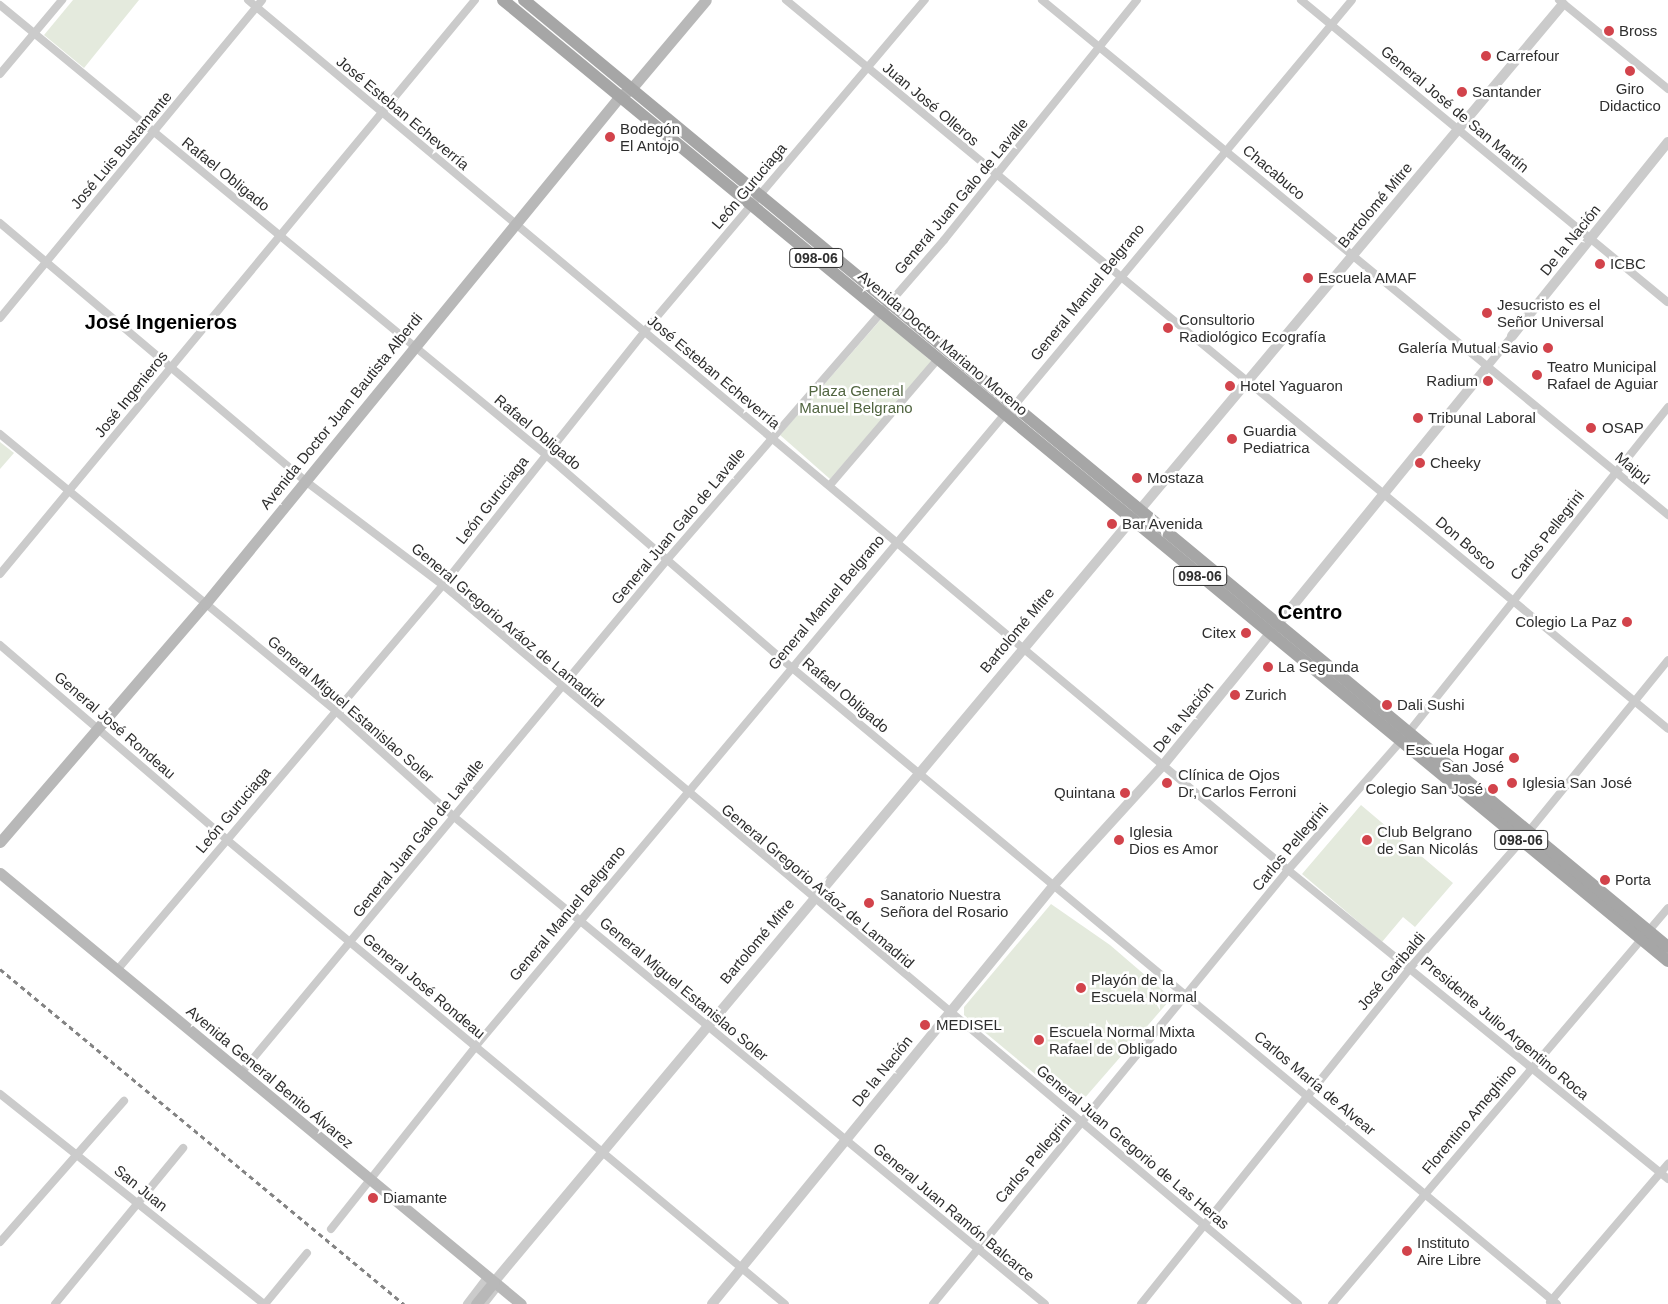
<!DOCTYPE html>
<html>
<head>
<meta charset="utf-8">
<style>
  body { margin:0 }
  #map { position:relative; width:1668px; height:1304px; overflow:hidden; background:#fff; font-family:Helvetica,sans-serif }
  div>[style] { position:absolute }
  .green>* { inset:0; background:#e4eadd }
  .minor>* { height:8px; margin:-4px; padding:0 4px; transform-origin:4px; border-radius:4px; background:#cbcbcb }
  .tertiary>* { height:10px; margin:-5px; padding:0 5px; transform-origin:5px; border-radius:5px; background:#cbcbcb }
  .secondary>* { height:11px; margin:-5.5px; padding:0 5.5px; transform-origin:5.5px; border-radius:5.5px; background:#b8b8b8 }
  .primary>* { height:12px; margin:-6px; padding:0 6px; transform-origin:6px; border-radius:6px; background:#a6a6a6 }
  .rail>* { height:2.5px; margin-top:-1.25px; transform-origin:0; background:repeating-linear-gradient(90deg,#838383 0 5px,transparent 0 9px) }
  .dots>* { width:14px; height:14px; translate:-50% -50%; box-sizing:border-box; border:2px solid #fff; border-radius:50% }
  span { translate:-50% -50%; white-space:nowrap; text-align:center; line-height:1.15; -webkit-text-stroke:5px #fff; paint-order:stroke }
  .shield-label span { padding:1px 4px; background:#fff; border:1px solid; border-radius:4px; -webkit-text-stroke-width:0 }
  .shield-label { font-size:14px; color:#2e2e2e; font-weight:700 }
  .poi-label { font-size:15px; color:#2e2e2e }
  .left { translate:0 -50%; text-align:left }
  .right { translate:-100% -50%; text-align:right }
  .street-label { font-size:15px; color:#2e2e2e }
  .park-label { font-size:15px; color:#516540 }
  .district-label { font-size:20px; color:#000; font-weight:700 }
</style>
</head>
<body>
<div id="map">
  <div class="green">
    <div style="clip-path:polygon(73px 0,139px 0,84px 68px,44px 35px)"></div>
    <div style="clip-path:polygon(882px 318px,932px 362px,830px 479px,780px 435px)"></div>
    <div style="clip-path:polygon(0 442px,14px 453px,0 469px)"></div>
    <div style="clip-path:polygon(1361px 805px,1453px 883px,1415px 927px,1403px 917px,1382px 942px,1302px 874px)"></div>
    <div style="clip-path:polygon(1051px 904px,1110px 945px,1167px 994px,1169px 1001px,1076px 1108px,964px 1015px,964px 1007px)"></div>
  </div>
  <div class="minor">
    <div style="left:248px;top:0;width:1356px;rotate:39.91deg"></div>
    <div style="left:1288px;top:870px;width:490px;rotate:39.1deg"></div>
    <div style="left:786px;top:0;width:1144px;rotate:39.57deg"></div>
    <div style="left:1042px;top:0;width:811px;rotate:39.44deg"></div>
    <div style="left:1301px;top:0;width:475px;rotate:39.5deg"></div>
    <div style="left:1559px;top:0;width:141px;rotate:39.2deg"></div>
    <div style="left:0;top:5px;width:706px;rotate:39.48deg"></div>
    <div style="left:545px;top:454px;width:325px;rotate:40.9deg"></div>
    <div style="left:791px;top:667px;width:996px;rotate:39.75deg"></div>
    <div style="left:0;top:74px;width:97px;rotate:-50deg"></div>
    <div style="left:0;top:223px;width:398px;rotate:40.2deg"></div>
    <div style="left:304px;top:480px;width:174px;rotate:37.1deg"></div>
    <div style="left:443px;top:585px;width:1117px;rotate:40.06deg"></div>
    <div style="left:0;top:318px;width:412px;rotate:-50.5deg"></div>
    <div style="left:1487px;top:367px;width:40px;rotate:-51deg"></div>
    <div style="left:1014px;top:406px;width:528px;rotate:-50.22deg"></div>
    <div style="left:0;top:434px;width:435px;rotate:39.5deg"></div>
    <div style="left:336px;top:711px;width:157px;rotate:41.9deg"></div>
    <div style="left:453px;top:816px;width:767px;rotate:39.5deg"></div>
    <div style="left:830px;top:485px;width:166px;rotate:-49.4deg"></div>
    <div style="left:0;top:574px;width:745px;rotate:-50.39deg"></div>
    <div style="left:0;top:645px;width:298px;rotate:40.6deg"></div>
    <div style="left:226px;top:839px;width:727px;rotate:39.76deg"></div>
    <div style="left:1408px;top:733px;width:417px;rotate:-51.4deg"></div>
    <div style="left:118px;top:969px;width:503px;rotate:-49.76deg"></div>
    <div style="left:443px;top:585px;width:323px;rotate:-51.5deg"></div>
    <div style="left:644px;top:332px;width:435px;rotate:-49.8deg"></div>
    <div style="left:241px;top:1073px;width:665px;rotate:-50.3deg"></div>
    <div style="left:666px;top:561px;width:425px;rotate:-49.1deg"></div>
    <div style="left:944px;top:240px;width:308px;rotate:-51.2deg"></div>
    <div style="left:0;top:1094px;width:337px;rotate:38.5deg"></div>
    <div style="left:331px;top:1229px;width:232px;rotate:-51.6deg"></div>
    <div style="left:475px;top:1047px;width:824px;rotate:-50.07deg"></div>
    <div style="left:0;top:1242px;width:188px;rotate:-48.7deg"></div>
    <div style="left:1550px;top:1302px;width:182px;rotate:-49.5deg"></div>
    <div style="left:55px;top:1304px;width:202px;rotate:-50.6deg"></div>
    <div style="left:265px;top:1304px;width:66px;rotate:-50.5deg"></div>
    <div style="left:467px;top:1304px;width:35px;rotate:-53deg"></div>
    <div style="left:484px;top:1304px;width:24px;rotate:-52deg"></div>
    <div style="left:933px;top:1304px;width:561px;rotate:-50.72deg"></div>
    <div style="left:1288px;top:870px;width:170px;rotate:-48.8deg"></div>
    <div style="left:1141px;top:1304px;width:430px;rotate:-51.3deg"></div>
    <div style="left:1410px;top:968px;width:169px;rotate:-48.8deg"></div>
    <div style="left:1521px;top:841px;width:233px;rotate:-50.9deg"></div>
    <div style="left:1332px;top:1304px;width:519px;rotate:-49.69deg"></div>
  </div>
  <div class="tertiary">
    <div style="left:1512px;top:336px;width:249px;rotate:-51.2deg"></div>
    <div style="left:494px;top:1282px;width:1666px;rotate:-50.09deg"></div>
    <div style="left:712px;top:1304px;width:541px;rotate:-50.78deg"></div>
    <div style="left:1054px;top:885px;width:164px;rotate:-47.7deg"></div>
    <div style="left:1164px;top:764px;width:512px;rotate:-50.87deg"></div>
  </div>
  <div class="secondary">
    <div style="left:0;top:842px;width:314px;rotate:-49.3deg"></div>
    <div style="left:205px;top:604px;width:656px;rotate:-50.75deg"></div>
    <div style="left:620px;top:96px;width:13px;rotate:-32deg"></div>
    <div style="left:631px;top:89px;width:116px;rotate:-49.9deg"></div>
    <div style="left:0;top:873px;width:676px;rotate:39.6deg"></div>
    <div style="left:476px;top:1304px;width:28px;rotate:-51deg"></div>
  </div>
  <div class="primary">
    <div style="left:503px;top:0;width:1510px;rotate:39.52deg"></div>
    <div style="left:524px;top:0;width:1485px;rotate:39.62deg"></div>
  </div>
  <div class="rail">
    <div style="left:0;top:969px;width:525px;rotate:39.67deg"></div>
  </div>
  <div class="dots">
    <div style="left:1609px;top:31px;background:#d2434b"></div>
    <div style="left:1486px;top:56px;background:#d2434b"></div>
    <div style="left:1630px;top:71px;background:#d2434b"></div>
    <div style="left:1462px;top:92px;background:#d2434b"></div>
    <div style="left:610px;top:137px;background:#d2434b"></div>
    <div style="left:1600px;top:264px;background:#d2434b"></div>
    <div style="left:1308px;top:278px;background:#d2434b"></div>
    <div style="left:1487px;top:313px;background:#d2434b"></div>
    <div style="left:1168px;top:328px;background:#d2434b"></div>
    <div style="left:1548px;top:348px;background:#d2434b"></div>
    <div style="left:1537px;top:375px;background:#d2434b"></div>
    <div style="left:1488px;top:381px;background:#d2434b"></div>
    <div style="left:1230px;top:386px;background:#d2434b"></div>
    <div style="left:1418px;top:418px;background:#d2434b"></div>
    <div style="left:1591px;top:428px;background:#d2434b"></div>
    <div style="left:1232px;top:439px;background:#d2434b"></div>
    <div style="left:1420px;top:463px;background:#d2434b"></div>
    <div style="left:1137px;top:478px;background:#d2434b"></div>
    <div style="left:1112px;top:524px;background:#d2434b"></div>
    <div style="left:1627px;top:622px;background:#d2434b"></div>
    <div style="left:1246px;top:633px;background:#d2434b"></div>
    <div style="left:1268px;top:667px;background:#d2434b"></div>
    <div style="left:1235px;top:695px;background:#d2434b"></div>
    <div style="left:1387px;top:705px;background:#d2434b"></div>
    <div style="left:1514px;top:758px;background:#d2434b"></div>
    <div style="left:1167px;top:783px;background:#d2434b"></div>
    <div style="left:1512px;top:783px;background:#d2434b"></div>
    <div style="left:1493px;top:789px;background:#d2434b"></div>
    <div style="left:1125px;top:793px;background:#d2434b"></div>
    <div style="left:1119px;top:840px;background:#d2434b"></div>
    <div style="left:1367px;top:840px;background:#d2434b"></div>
    <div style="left:1605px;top:880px;background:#d2434b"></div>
    <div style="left:869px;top:903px;background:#d2434b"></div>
    <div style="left:1081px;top:988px;background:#d2434b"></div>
    <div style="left:925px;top:1025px;background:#d2434b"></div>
    <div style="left:1039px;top:1040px;background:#d2434b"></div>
    <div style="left:373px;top:1198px;background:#d2434b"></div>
    <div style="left:1407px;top:1251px;background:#d2434b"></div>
  </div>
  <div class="shield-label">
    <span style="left:816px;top:258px">098-06</span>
    <span style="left:1200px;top:576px">098-06</span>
    <span style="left:1521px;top:840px">098-06</span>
  </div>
  <div class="poi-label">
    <span class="left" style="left:1619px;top:31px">Bross</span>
    <span class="left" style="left:1496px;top:56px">Carrefour</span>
    <span style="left:1630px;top:97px">Giro<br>Didactico</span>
    <span class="left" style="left:1472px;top:92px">Santander</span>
    <span class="left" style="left:620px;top:137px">Bodegón<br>El Antojo</span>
    <span class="left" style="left:1610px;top:264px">ICBC</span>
    <span class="left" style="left:1318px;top:278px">Escuela AMAF</span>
    <span class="left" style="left:1497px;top:313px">Jesucristo es el<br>Señor Universal</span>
    <span class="left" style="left:1179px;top:328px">Consultorio<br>Radiológico Ecografía</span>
    <span class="right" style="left:1538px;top:348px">Galería Mutual Savio</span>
    <span class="left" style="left:1547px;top:375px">Teatro Municipal<br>Rafael de Aguiar</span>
    <span class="right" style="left:1478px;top:381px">Radium</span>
    <span class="left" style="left:1240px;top:386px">Hotel Yaguaron</span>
    <span class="left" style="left:1428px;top:418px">Tribunal Laboral</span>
    <span class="left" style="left:1602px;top:428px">OSAP</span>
    <span class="left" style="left:1243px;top:439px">Guardia<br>Pediatrica</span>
    <span class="left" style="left:1430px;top:463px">Cheeky</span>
    <span class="left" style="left:1147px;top:478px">Mostaza</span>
    <span class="left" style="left:1122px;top:524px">Bar Avenida</span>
    <span class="right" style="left:1617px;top:622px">Colegio La Paz</span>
    <span class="right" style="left:1236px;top:633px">Citex</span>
    <span class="left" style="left:1278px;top:667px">La Segunda</span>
    <span class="left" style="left:1245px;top:695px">Zurich</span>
    <span class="left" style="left:1397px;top:705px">Dali Sushi</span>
    <span class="right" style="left:1504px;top:758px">Escuela Hogar<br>San José</span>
    <span class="left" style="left:1178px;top:783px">Clínica de Ojos<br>Dr, Carlos Ferroni</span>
    <span class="left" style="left:1522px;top:783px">Iglesia San José</span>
    <span class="right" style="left:1483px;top:789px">Colegio San José</span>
    <span class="right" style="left:1115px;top:793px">Quintana</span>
    <span class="left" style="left:1129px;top:840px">Iglesia<br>Dios es Amor</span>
    <span class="left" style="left:1377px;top:840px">Club Belgrano<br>de San Nicolás</span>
    <span class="left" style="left:1615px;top:880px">Porta</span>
    <span class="left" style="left:880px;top:903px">Sanatorio Nuestra<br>Señora del Rosario</span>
    <span class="left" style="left:1091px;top:988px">Playón de la<br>Escuela Normal</span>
    <span class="left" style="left:936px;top:1025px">MEDISEL</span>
    <span class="left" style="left:1049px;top:1040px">Escuela Normal Mixta<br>Rafael de Obligado</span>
    <span class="left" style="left:383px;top:1198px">Diamante</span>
    <span class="left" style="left:1417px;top:1251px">Instituto<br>Aire Libre</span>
  </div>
  <div class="street-label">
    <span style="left:931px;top:104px;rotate:40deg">Juan José Olleros</span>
    <span style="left:1455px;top:109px;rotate:40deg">General José de San Martín</span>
    <span style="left:403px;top:113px;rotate:40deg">José Esteban Echeverría</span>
    <span style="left:121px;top:150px;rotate:-50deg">José Luis Bustamante</span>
    <span style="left:1274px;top:172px;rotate:40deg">Chacabuco</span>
    <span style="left:226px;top:174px;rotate:39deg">Rafael Obligado</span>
    <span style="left:749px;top:186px;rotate:-50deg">León Guruciaga</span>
    <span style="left:961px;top:196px;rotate:-50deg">General Juan Galo de Lavalle</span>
    <span style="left:1375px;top:205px;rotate:-50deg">Bartolomé Mitre</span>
    <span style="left:1570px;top:240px;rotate:-51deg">De la Nación</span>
    <span style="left:1087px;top:292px;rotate:-51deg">General Manuel Belgrano</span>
    <span style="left:943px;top:343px;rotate:40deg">Avenida Doctor Mariano Moreno</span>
    <span style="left:714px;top:372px;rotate:40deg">José Esteban Echeverría</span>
    <span style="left:131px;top:394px;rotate:-51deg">José Ingenieros</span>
    <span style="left:341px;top:411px;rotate:-51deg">Avenida Doctor Juan Bautista Alberdi</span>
    <span style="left:538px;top:432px;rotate:40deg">Rafael Obligado</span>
    <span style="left:1633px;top:468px;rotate:40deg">Maipú</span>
    <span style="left:492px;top:500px;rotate:-52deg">León Guruciaga</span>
    <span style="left:678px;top:526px;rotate:-50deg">General Juan Galo de Lavalle</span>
    <span style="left:1547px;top:535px;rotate:-52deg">Carlos Pellegrini</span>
    <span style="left:1466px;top:543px;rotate:40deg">Don Bosco</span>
    <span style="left:826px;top:602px;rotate:-50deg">General Manuel Belgrano</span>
    <span style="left:508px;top:625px;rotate:40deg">General Gregorio Aráoz de Lamadrid</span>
    <span style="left:1017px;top:630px;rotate:-50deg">Bartolomé Mitre</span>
    <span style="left:846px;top:695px;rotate:40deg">Rafael Obligado</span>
    <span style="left:351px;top:709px;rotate:41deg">General Miguel Estanislao Soler</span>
    <span style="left:1183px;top:717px;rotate:-51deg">De la Nación</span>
    <span style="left:115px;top:725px;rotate:41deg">General José Rondeau</span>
    <span style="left:233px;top:810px;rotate:-50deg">León Guruciaga</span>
    <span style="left:418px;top:838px;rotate:-51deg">General Juan Galo de Lavalle</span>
    <span style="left:1290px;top:847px;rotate:-50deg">Carlos Pellegrini</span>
    <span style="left:818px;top:886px;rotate:40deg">General Gregorio Aráoz de Lamadrid</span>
    <span style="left:567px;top:913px;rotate:-50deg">General Manuel Belgrano</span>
    <span style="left:757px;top:941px;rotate:-50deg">Bartolomé Mitre</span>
    <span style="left:1391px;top:971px;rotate:-50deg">José Garibaldi</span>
    <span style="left:424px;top:986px;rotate:40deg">General José Rondeau</span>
    <span style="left:684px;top:989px;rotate:40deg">General Miguel Estanislao Soler</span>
    <span style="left:1505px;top:1028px;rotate:40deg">Presidente Julio Argentino Roca</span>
    <span style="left:882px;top:1071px;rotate:-51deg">De la Nación</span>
    <span style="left:270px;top:1077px;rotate:40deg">Avenida General Benito Álvarez</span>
    <span style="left:1315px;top:1083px;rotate:40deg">Carlos María de Alvear</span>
    <span style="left:1469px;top:1119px;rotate:-50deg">Florentino Ameghino</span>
    <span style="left:1133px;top:1147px;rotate:40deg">General Juan Gregorio de Las Heras</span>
    <span style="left:1033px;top:1159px;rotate:-50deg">Carlos Pellegrini</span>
    <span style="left:141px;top:1188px;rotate:39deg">San Juan</span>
    <span style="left:954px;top:1212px;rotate:40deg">General Juan Ramón Balcarce</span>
  </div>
  <div class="park-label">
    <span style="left:856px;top:399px">Plaza General<br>Manuel Belgrano</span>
  </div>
  <div class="district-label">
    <span style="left:161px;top:322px">José Ingenieros</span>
    <span style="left:1310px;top:612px">Centro</span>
  </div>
</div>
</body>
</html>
